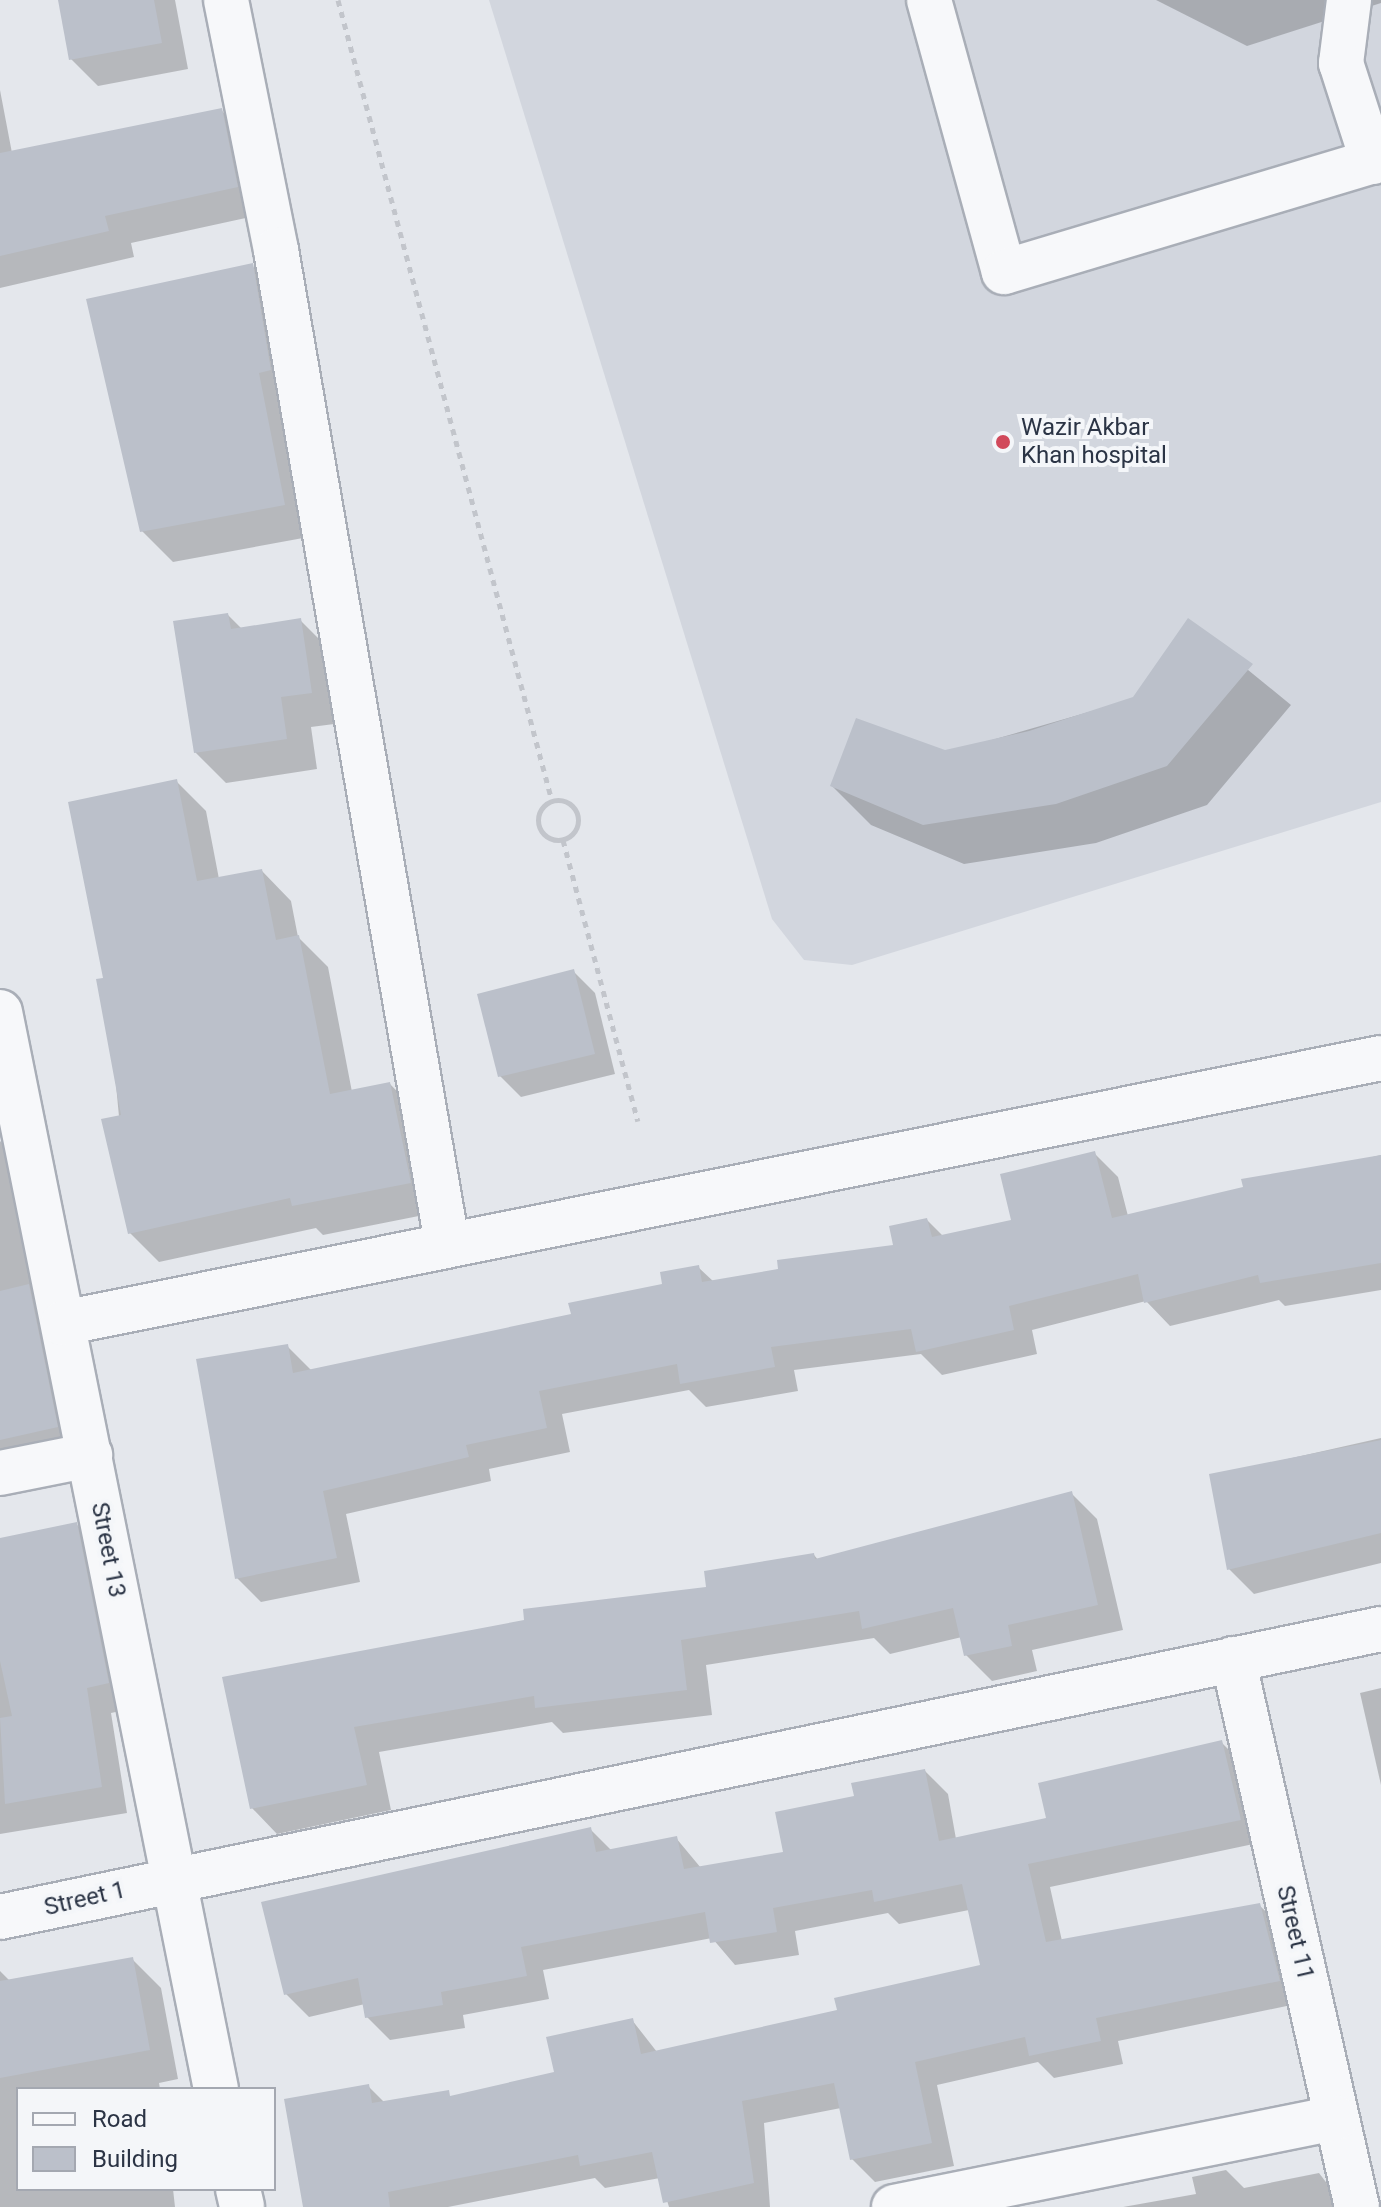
<!DOCTYPE html>
<html>
<head>
<meta charset="utf-8">
<style>
  body { margin:0 }
  #map { position:relative; width:1381px; height:2207px; overflow:hidden; background:#e4e7ec; font-family:Roboto,sans-serif }
  div>[style] { position:absolute }
  .built>* { inset:0; background:#d2d6de }
  .shadow>* { inset:0; background:#0003 }
  .building>* { inset:0; background:#bbc0ca }
  .path>* { height:5px; margin-top:-2.5px; transform-origin:0; background:repeating-linear-gradient(90deg,#c2c5cb 0 6px,transparent 0 12px) }
  .path>.ring { margin:-2.5px; padding:0; box-sizing:content-box; background:none; border:5px solid #c2c5cb; border-radius:50% }
  .roads { filter:drop-shadow(2px 0 #a9aeb7) drop-shadow(-2px 0 #a9aeb7) drop-shadow(0 2px #a9aeb7) drop-shadow(0 -2px #a9aeb7) }
  .minor>* { height:44px; margin:-22px; padding:0 22px; transform-origin:22px; border-radius:22px; background:#f7f8fa }
  .dots>* { width:22px; height:22px; translate:-50% -50%; box-sizing:border-box; border:4px solid #f4f6f9; border-radius:50% }
  span { translate:-50% -50%; white-space:nowrap; text-align:center; line-height:1.15; -webkit-text-stroke:8px #f4f6f9; paint-order:stroke }
  .poi-label { font-size:24px; color:#2b3445 }
  .left { translate:0 -50%; text-align:left }
  .street-label { font-size:24px; color:#2b3445 }
  .legend { position:absolute; left:16px; top:2087px; width:260px; height:104px; box-sizing:border-box; background:#f4f6f9; border:2px solid #a4a8b1; margin:0; padding:10px 14px; list-style:none; font-size:24px; color:#2b3445 }
  .legend li { display:flex; align-items:center; gap:16px; height:40px }
  .legend b { width:40px; border:2px solid #a4a8b1 }
</style>
</head>
<body>
<div id="map">
  <div class="built">
    <div style="clip-path:polygon(489px 0,1381px 0,1381px 802px,852px 965px,804px 960px,772px 919px)"></div>
  </div>
  <div class="shadow">
    <div style="clip-path:polygon(60px 0,175px 0,188px 69px,98px 86px,71px 59px)"></div>
    <div style="clip-path:polygon(1156px 0,1381px 0,1381px 3px,1247px 46px)"></div>
    <div style="clip-path:polygon(0 90px,12px 153px,221px 110px,248px 137px,264px 214px,131px 243px,134px 257px,0 288px)"></div>
    <div style="clip-path:polygon(252px 266px,283px 297px,314px 536px,173px 562px,142px 531px)"></div>
    <div style="clip-path:polygon(228px 615px,242px 629px,300px 620px,331px 651px,342px 723px,311px 727px,317px 769px,226px 783px,195px 752px)"></div>
    <div style="clip-path:polygon(1188px 621px,1291px 705px,1207px 805px,1096px 843px,964px 864px,871px 825px,832px 786px,1134px 699px)"></div>
    <div style="clip-path:polygon(176px 781px,206px 811px,219px 879px,262px 871px,291px 901px,298px 937px,328px 967px,352px 1092px,390px 1084px,419px 1114px,439px 1212px,323px 1235px,316px 1228px,159px 1262px,130px 1233px,106px 979px)"></div>
    <div style="clip-path:polygon(574px 972px,595px 993px,615px 1074px,521px 1097px,500px 1076px)"></div>
    <div style="clip-path:polygon(0 1141px,18px 1159px,86px 1456px,0 1476px)"></div>
    <div style="clip-path:polygon(1094px 1153px,1118px 1177px,1128px 1216px,1381px 1155px,1381px 1290px,1285px 1306px,1279px 1300px,1170px 1326px,1146px 1301px,1032px 1330px,1037px 1354px,942px 1375px,921px 1354px,794px 1370px,798px 1391px,706px 1407px,689px 1390px,562px 1414px,570px 1452px,489px 1469px,491px 1481px,346px 1514px,360px 1582px,261px 1602px,237px 1578px,287px 1346px,312px 1371px,573px 1315px,665px 1286px,698px 1267px,714px 1282px,895px 1247px,927px 1220px,944px 1237px,1014px 1221px)"></div>
    <div style="clip-path:polygon(1381px 1438px,1381px 1563px,1254px 1594px,1229px 1569px,1212px 1476px)"></div>
    <div style="clip-path:polygon(1071px 1493px,1097px 1519px,1123px 1630px,1032px 1650px,1037px 1671px,992px 1681px,966px 1655px,962px 1637px,890px 1654px,874px 1638px,706px 1665px,712px 1715px,563px 1733px,552px 1722px,379px 1752px,391px 1810px,277px 1834px,252px 1808px,224px 1678px,709px 1589px,814px 1555px,819px 1561px)"></div>
    <div style="clip-path:polygon(76px 1524px,102px 1550px,134px 1708px,111px 1713px,127px 1813px,0 1834px,0 1539px)"></div>
    <div style="clip-path:polygon(1381px 1688px,1381px 1785px,1360px 1693px)"></div>
    <div style="clip-path:polygon(1221px 1742px,1244px 1765px,1263px 1842px,1050px 1887px,1062px 1941px,1259px 1905px,1283px 1928px,1301px 2003px,1118px 2041px,1123px 2064px,1054px 2078px,1038px 2062px,937px 2085px,954px 2166px,875px 2182px,852px 2159px,841px 2108px,764px 2123px,770px 2207px,669px 2207px,660px 2178px,605px 2188px,595px 2178px,448px 2207px,305px 2207px,368px 2086px,385px 2103px,454px 2097px,556px 2074px,632px 2020px,657px 2052px,839px 2011px,982px 1967px,969px 1910px,899px 1924px,888px 1913px,795px 1931px,799px 1955px,735px 1965px,712px 1938px,543px 1970px,549px 1999px,463px 2015px,465px 2028px,390px 2040px,367px 2017px,365px 2004px,309px 2017px,286px 1994px,590px 1829px,612px 1851px,676px 1838px,701px 1868px,785px 1854px,856px 1798px,925px 1771px,948px 1794px,956px 1839px,1048px 1820px)"></div>
    <div style="clip-path:polygon(132px 1959px,161px 1988px,178px 2079px,159px 2083px,160px 2089px,18px 2089px,18px 2189px,173px 2189px,175px 2207px,0 2207px,0 1971px,10px 1981px)"></div>
    <div style="clip-path:polygon(1226px 2170px,1244px 2188px,1319px 2173px,1345px 2207px,1123px 2207px,1196px 2194px,1192px 2177px)"></div>
  </div>
  <div class="building">
    <div style="clip-path:polygon(58px 0,154px 0,162px 43px,69px 60px)"></div>
    <div style="clip-path:polygon(222px 108px,238px 187px,105px 216px,109px 231px,0 256px,0 153px)"></div>
    <div style="clip-path:polygon(253px 263px,271px 370px,259px 373px,285px 505px,140px 532px,86px 299px)"></div>
    <div style="clip-path:polygon(228px 613px,231px 629px,301px 618px,312px 693px,281px 697px,287px 739px,194px 753px,173px 621px)"></div>
    <div style="clip-path:polygon(1188px 618px,1253px 664px,1167px 766px,1056px 804px,923px 825px,830px 786px,856px 718px,945px 750px,1029px 731px,1133px 697px)"></div>
    <div style="clip-path:polygon(177px 779px,197px 881px,262px 869px,276px 940px,299px 935px,330px 1094px,390px 1082px,411px 1183px,292px 1206px,290px 1198px,128px 1234px,101px 1119px,121px 1115px,96px 979px,103px 978px,68px 802px)"></div>
    <div style="clip-path:polygon(574px 969px,595px 1054px,498px 1077px,477px 994px)"></div>
    <div style="clip-path:polygon(1095px 1151px,1112px 1218px,1243px 1187px,1241px 1179px,1381px 1155px,1381px 1263px,1260px 1283px,1258px 1275px,1144px 1303px,1138px 1274px,1009px 1306px,1014px 1330px,916px 1352px,911px 1329px,771px 1347px,775px 1367px,680px 1384px,677px 1364px,539px 1391px,547px 1428px,466px 1445px,469px 1457px,323px 1491px,337px 1558px,235px 1579px,196px 1359px,288px 1344px,293px 1373px,571px 1314px,568px 1303px,662px 1284px,660px 1272px,699px 1265px,702px 1282px,778px 1269px,777px 1260px,893px 1245px,889px 1226px,927px 1218px,932px 1237px,1011px 1220px,1000px 1174px)"></div>
    <div style="clip-path:polygon(29px 1284px,58px 1427px,0 1440px,0 1291px)"></div>
    <div style="clip-path:polygon(1381px 1440px,1381px 1533px,1227px 1570px,1209px 1474px)"></div>
    <div style="clip-path:polygon(1072px 1491px,1098px 1605px,1008px 1625px,1012px 1646px,964px 1656px,953px 1608px,862px 1629px,859px 1611px,681px 1640px,687px 1690px,535px 1708px,534px 1696px,354px 1727px,367px 1785px,250px 1809px,222px 1677px,524px 1620px,523px 1609px,706px 1587px,704px 1571px,814px 1553px,815px 1559px)"></div>
    <div style="clip-path:polygon(77px 1522px,109px 1683px,87px 1688px,102px 1787px,5px 1804px,0 1718px,12px 1716px,0 1661px,0 1538px)"></div>
    <div style="clip-path:polygon(1222px 1740px,1241px 1820px,1028px 1864px,1046px 1942px,1260px 1903px,1280px 1981px,1096px 2018px,1101px 2041px,1029px 2056px,1025px 2037px,915px 2062px,932px 2143px,850px 2160px,834px 2083px,742px 2101px,754px 2183px,663px 2203px,652px 2152px,580px 2166px,578px 2155px,388px 2192px,390px 2207px,303px 2207px,284px 2099px,369px 2084px,372px 2103px,449px 2090px,450px 2096px,554px 2072px,546px 2037px,633px 2018px,641px 2054px,837px 2010px,834px 1998px,980px 1965px,962px 1884px,874px 1902px,872px 1890px,773px 1908px,777px 1932px,710px 1943px,705px 1912px,521px 1947px,527px 1976px,441px 1992px,443px 2005px,365px 2018px,358px 1978px,284px 1995px,261px 1902px,591px 1827px,596px 1852px,677px 1836px,684px 1869px,783px 1852px,775px 1812px,854px 1796px,851px 1783px,925px 1769px,939px 1841px,1046px 1818px,1038px 1783px)"></div>
    <div style="clip-path:polygon(133px 1957px,150px 2050px,0 2078px,0 1981px)"></div>
  </div>
  <div class="path">
    <div style="left:338px;top:0;width:829px;rotate:75.04deg"></div>
    <div class="ring" style="left:538px;top:800px;width:35px;height:35px"></div>
    <div style="left:563px;top:840px;width:291px;rotate:75.1deg"></div>
  </div>
  <div class="roads">
    <div class="minor">
      <div style="left:226px;top:0;width:255px;rotate:78.7deg"></div>
      <div style="left:276px;top:250px;width:1008px;rotate:80.23deg"></div>
      <div style="left:929px;top:0;width:282px;rotate:74.6deg"></div>
      <div style="left:1004px;top:272px;width:394px;rotate:-16.7deg"></div>
      <div style="left:1349px;top:0;width:64px;rotate:97.2deg"></div>
      <div style="left:1341px;top:63px;width:104px;rotate:72.1deg"></div>
      <div style="left:0;top:1012px;width:1098px;rotate:78.66deg"></div>
      <div style="left:63px;top:1323px;width:1344px;rotate:-11.37deg"></div>
      <div style="left:0;top:1473px;width:92px;rotate:-11.3deg"></div>
      <div style="left:1233px;top:1659px;width:562px;rotate:77.25deg"></div>
      <div style="left:0;top:1917px;width:1411px;rotate:-11.78deg"></div>
      <div style="left:238px;top:2189px;width:18px;rotate:77deg"></div>
      <div style="left:894px;top:2207px;width:451px;rotate:-11.4deg"></div>
    </div>
  </div>
  <div class="dots">
    <div style="left:1003px;top:442px;background:#d1495b"></div>
  </div>
  <div class="poi-label">
    <span class="left" style="left:1021px;top:442px">Wazir Akbar<br>Khan hospital</span>
  </div>
  <div class="street-label">
    <span style="left:108px;top:1550px;rotate:79deg">Street 13</span>
    <span style="left:85px;top:1899px;rotate:-13deg">Street 1</span>
    <span style="left:1295px;top:1933px;rotate:77deg">Street 11</span>
  </div>
  <ul class="legend">
  <li><b style="height:10px;background:#f7f8fa"></b>Road</li>
  <li><b style="height:22px;background:#bbc0ca"></b>Building</li>
  </ul>
</div>
</body>
</html>
